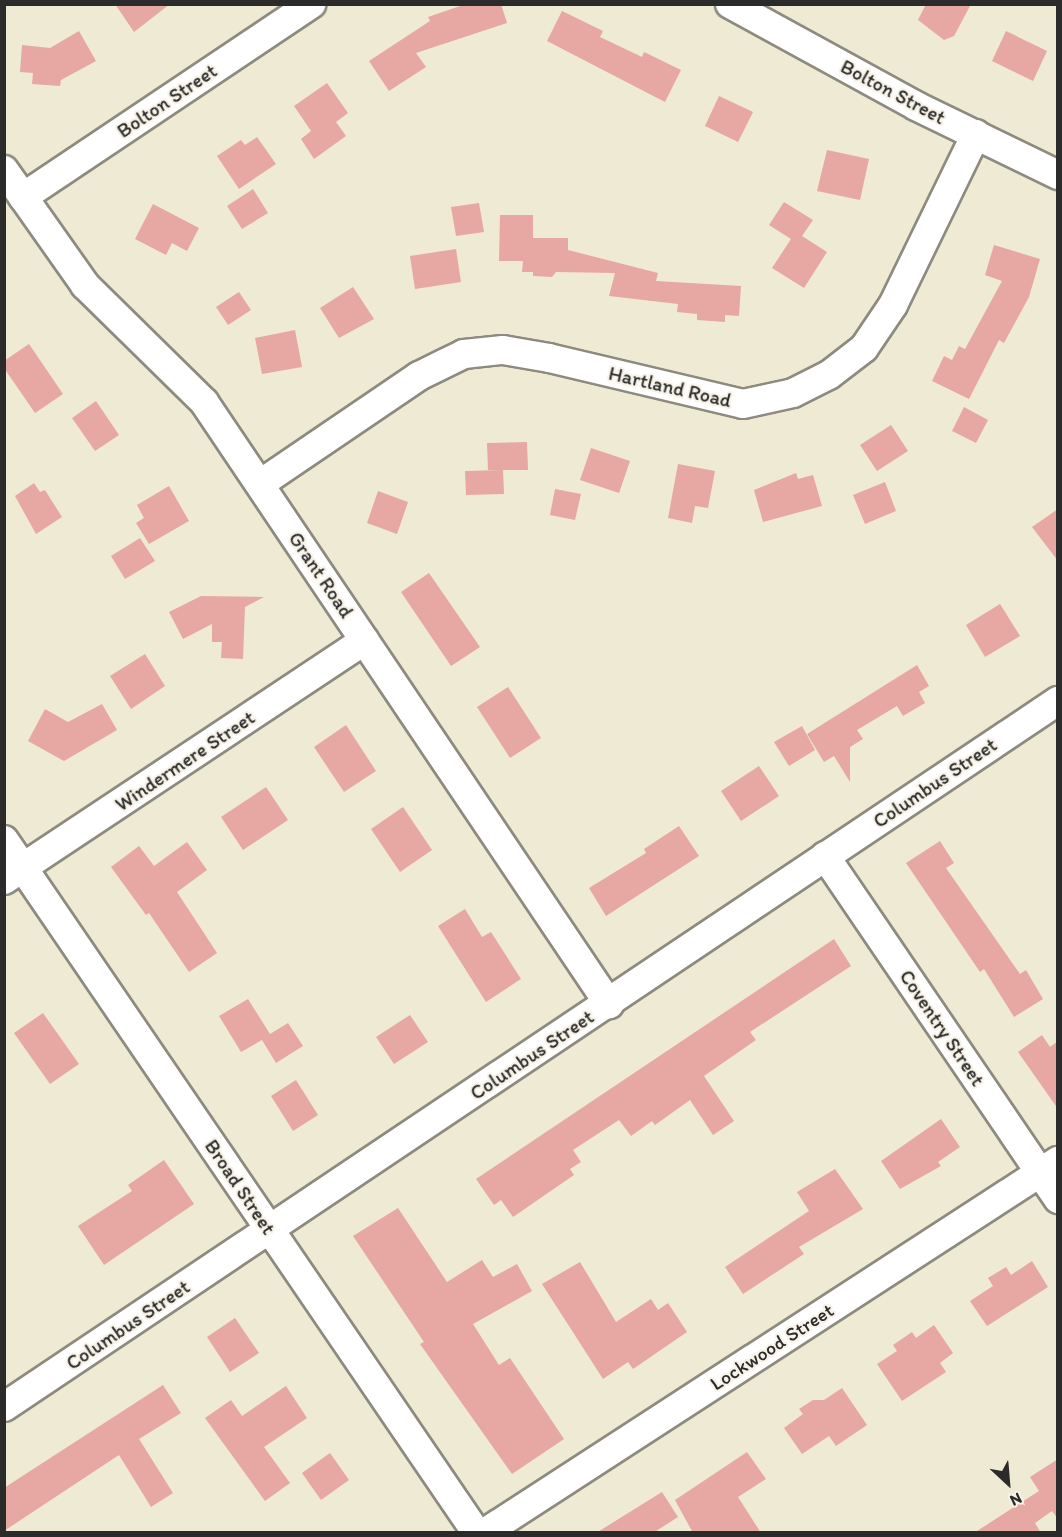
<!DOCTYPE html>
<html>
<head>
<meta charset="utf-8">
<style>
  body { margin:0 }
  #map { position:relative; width:1062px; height:1537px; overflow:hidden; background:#efead3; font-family:Itim,sans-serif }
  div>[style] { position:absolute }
  .building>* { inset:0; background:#e7a7a2 }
  .roads { filter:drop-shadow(2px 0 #8d8a7f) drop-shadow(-2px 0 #8d8a7f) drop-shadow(0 2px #8d8a7f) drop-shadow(0 -2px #8d8a7f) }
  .minor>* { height:28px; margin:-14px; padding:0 14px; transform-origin:14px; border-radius:14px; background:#fff }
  span { translate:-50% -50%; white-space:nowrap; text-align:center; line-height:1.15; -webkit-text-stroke:4.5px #f7f3e8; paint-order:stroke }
  .street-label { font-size:20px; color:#2b2b2b }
  .frame { position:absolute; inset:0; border:6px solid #2b2b2b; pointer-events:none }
  .north { position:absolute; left:978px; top:1453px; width:60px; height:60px; -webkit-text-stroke:4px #f7f3e8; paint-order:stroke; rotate:154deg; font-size:16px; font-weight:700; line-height:24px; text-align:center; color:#2b2b2b }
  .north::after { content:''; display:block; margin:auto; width:21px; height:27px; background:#2b2b2b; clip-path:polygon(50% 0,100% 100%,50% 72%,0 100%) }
</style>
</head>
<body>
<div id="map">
  <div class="building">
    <div style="clip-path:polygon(115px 4px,170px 4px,134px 32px)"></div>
    <div style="clip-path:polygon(466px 4px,501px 4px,507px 23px,416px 53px,426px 67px,389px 91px,369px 61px,430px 21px,428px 17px)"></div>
    <div style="clip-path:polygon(926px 4px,971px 4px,954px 36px,944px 40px,918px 20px)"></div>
    <div style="clip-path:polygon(562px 11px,603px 31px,600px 37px,642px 57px,644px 52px,681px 70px,665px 102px,547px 41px)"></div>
    <div style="clip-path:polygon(79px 31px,96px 61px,61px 80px,60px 86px,32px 84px,33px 73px,20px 72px,22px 45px,50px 48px)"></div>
    <div style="clip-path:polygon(1006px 31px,1047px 51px,1033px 81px,992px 61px)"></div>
    <div style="clip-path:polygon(327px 83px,348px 113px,336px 122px,346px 136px,314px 159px,301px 139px,311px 131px,294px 106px)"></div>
    <div style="clip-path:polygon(719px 96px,753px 112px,738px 142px,705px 126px)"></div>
    <div style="clip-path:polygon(257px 137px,276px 164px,239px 189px,217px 156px,241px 140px,245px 145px)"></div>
    <div style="clip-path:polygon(827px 150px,869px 159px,860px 200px,817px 191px)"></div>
    <div style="clip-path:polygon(253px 189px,268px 213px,242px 229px,227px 206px)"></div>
    <div style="clip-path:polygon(784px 202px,813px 220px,802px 236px,827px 252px,804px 288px,772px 268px,791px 239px,769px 225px)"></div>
    <div style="clip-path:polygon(479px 203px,484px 232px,456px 236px,451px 207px)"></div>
    <div style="clip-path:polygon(153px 204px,199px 228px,187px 251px,172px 243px,166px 255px,135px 239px)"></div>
    <div style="clip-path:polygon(500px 215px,533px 215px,533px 238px,568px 238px,568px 250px,658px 273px,656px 281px,741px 286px,739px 316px,725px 315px,725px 322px,697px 320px,697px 314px,677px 312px,678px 304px,609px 296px,615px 273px,556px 272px,552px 277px,533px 276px,533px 272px,522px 272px,523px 261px,499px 261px)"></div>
    <div style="clip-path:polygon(994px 245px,1040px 259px,1029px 297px,1004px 343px,999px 340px,969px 399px,932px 381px,944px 356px,952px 360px,959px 346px,965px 349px,1002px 281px,985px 275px)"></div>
    <div style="clip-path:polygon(456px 249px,461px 282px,415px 289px,410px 256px)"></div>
    <div style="clip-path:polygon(353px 287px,374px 319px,339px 338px,320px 308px)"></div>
    <div style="clip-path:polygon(239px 292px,251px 310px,228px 325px,216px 307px)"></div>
    <div style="clip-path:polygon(295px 330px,302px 367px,262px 374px,255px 338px)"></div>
    <div style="clip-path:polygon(29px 344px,63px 394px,35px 413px,4px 368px,4px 361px)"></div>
    <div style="clip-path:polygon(96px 401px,119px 435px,95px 451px,72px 418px)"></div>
    <div style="clip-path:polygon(964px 407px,988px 420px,976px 443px,952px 431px)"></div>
    <div style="clip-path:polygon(891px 425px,908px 451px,877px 471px,860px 445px)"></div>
    <div style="clip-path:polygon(527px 442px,528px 470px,488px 470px,487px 443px)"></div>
    <div style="clip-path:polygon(591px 448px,630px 461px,619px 493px,580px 480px)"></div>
    <div style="clip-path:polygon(678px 464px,715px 471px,708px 508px,695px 506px,692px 523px,668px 518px)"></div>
    <div style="clip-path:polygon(503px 470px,504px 494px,466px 495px,465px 471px)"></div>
    <div style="clip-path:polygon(796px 473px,798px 479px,813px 475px,822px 506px,763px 522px,754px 490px)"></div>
    <div style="clip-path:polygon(885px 482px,896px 511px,865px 524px,853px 495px)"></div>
    <div style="clip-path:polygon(34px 483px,40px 492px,45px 490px,62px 517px,36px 534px,15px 496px)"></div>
    <div style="clip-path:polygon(169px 486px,189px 521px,149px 544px,136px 523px,144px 518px,137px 505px)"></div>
    <div style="clip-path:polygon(555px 489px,581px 494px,575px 520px,550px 515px)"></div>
    <div style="clip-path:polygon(378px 491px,408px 502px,397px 534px,367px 523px)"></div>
    <div style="clip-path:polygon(1058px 509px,1058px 561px,1032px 527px)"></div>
    <div style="clip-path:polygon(140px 538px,155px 561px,125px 579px,111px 556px)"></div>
    <div style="clip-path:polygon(429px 573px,480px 647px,451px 666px,401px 592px)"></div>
    <div style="clip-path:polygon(201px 596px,264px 597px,245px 607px,243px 659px,221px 658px,222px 642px,212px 642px,212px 624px,183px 639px,169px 612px)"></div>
    <div style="clip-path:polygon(1000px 604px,1020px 636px,985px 657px,966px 625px)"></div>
    <div style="clip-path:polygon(145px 654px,165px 686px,131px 709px,110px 676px)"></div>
    <div style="clip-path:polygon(917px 665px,929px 686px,919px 692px,925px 703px,903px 716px,897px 706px,857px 730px,863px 739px,850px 747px,850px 782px,834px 756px,824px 762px,807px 734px)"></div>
    <div style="clip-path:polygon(508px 687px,541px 738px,510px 758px,477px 707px)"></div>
    <div style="clip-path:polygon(102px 704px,117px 730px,64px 761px,28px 741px,45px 709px,68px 722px)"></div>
    <div style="clip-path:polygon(346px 725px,376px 771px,344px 792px,314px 747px)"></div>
    <div style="clip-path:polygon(802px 726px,815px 750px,789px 766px,774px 742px)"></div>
    <div style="clip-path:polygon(759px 766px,779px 796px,741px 821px,721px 791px)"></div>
    <div style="clip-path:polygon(266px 787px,288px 820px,243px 850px,221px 817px)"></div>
    <div style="clip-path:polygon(403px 807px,432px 850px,400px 872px,371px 829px)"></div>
    <div style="clip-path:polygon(679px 826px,699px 856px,606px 916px,589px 888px,646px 853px,644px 849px)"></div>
    <div style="clip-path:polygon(940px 841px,954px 863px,946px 868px,1020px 974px,1026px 970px,1043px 999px,1014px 1017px,984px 969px,980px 972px,906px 863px)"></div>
    <div style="clip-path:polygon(187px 842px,207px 870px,177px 892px,217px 953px,189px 972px,149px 913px,146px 915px,111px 867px,139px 846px,154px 866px)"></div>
    <div style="clip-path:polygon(465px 909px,482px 937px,491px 932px,521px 979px,486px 1002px,438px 926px)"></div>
    <div style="clip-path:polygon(834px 939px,851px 966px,750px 1032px,756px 1040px,704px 1076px,734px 1121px,713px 1135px,690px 1100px,655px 1125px,652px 1121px,631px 1136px,619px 1120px,573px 1150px,581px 1162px,570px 1169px,574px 1175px,513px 1217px,501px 1200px,494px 1205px,476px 1179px)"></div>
    <div style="clip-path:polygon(248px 999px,270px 1034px,288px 1023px,303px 1046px,276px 1063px,262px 1040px,241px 1052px,219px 1016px)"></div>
    <div style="clip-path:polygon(43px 1013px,79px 1064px,50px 1084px,14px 1033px)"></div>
    <div style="clip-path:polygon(410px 1015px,428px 1042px,394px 1064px,376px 1037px)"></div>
    <div style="clip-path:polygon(1042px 1035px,1050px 1047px,1058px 1041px,1058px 1109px,1018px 1052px)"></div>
    <div style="clip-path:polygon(296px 1080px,318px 1115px,293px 1131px,271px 1096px)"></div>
    <div style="clip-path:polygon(941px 1119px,960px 1147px,938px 1162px,941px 1166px,900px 1189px,881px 1161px)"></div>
    <div style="clip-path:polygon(164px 1160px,194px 1204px,104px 1265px,78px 1226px,132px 1191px,128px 1185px)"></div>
    <div style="clip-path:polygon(835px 1169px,863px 1209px,799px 1247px,804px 1254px,743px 1294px,725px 1267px,809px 1211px,797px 1192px)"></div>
    <div style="clip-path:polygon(398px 1208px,447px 1282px,482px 1260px,493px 1277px,517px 1264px,532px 1291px,473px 1324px,499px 1365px,510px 1358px,564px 1439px,512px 1474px,420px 1344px,424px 1342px,353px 1236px)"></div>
    <div style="clip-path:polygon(1032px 1261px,1048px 1287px,987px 1326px,970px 1301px,993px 1286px,988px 1278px,1006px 1267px,1011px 1275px)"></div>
    <div style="clip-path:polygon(580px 1262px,616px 1322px,651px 1299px,658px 1310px,668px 1303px,687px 1332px,633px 1369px,628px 1362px,603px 1379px,542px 1284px)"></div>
    <div style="clip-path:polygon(235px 1318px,259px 1353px,230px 1372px,207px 1337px)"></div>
    <div style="clip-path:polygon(934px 1325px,953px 1353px,940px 1363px,946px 1372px,902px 1401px,877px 1364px,897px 1351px,893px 1345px,912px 1332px,916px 1338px)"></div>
    <div style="clip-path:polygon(163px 1385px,181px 1413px,139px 1439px,173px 1493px,151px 1507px,119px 1455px,4px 1531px,4px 1488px)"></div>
    <div style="clip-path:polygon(286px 1386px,307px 1418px,264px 1447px,290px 1483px,265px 1501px,205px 1418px,231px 1400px,242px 1416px)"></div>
    <div style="clip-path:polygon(842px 1388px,867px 1425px,836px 1446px,829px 1436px,802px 1454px,784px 1428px,803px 1414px,799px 1409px,813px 1400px,824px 1400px)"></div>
    <div style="clip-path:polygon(747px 1452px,766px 1479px,738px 1497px,761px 1533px,693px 1533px,675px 1500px)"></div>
    <div style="clip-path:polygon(330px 1453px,349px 1480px,321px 1500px,302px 1473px)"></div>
    <div style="clip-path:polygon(1058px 1459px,1058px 1519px,1052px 1511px,1035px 1523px,1041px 1533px,974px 1533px,1039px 1491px,1030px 1477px)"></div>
    <div style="clip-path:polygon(662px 1492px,678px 1517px,653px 1533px,596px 1533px)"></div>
  </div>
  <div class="roads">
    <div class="minor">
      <div style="left:730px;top:4px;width:212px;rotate:28.7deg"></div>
      <div style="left:916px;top:106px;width:158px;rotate:25.9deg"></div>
      <div style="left:4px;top:170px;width:141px;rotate:54.8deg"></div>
      <div style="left:85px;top:285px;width:167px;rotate:44.5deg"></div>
      <div style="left:204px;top:402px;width:726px;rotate:56.07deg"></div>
      <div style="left:23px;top:197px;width:347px;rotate:-33.8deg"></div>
      <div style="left:260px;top:484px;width:192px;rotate:-34.2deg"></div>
      <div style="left:419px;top:376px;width:50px;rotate:-26.1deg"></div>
      <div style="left:464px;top:354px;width:39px;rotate:-6deg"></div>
      <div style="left:503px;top:350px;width:47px;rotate:9.9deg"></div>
      <div style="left:549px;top:358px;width:199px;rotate:13.3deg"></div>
      <div style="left:743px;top:404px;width:51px;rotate:-12.4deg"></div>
      <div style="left:793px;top:393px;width:40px;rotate:-26.6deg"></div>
      <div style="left:829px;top:375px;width:44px;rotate:-37.6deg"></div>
      <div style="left:864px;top:348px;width:52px;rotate:-56deg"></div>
      <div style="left:893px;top:305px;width:190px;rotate:-64.1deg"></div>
      <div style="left:4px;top:840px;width:838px;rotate:55.7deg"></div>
      <div style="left:825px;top:856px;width:415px;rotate:55.8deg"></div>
      <div style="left:4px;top:880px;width:433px;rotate:-33.6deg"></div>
      <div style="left:4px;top:1407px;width:1269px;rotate:-33.82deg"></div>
      <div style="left:486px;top:1532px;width:682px;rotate:-32.97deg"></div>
    </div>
  </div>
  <div class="street-label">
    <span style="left:893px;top:92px;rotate:28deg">Bolton Street</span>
    <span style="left:167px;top:101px;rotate:-34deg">Bolton Street</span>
    <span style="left:670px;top:387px;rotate:13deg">Hartland Road</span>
    <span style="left:321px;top:575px;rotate:56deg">Grant Road</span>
    <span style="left:185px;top:761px;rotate:-34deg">Windermere Street</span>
    <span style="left:935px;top:783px;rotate:-34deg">Columbus Street</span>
    <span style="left:942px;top:1028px;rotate:56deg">Coventry Street</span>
    <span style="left:532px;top:1055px;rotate:-34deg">Columbus Street</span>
    <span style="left:240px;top:1187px;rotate:56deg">Broad Street</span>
    <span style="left:128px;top:1325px;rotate:-34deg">Columbus Street</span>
    <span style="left:772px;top:1347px;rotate:-33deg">Lockwood Street</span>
  </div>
  <div class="frame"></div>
  <div class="north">N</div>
</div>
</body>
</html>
